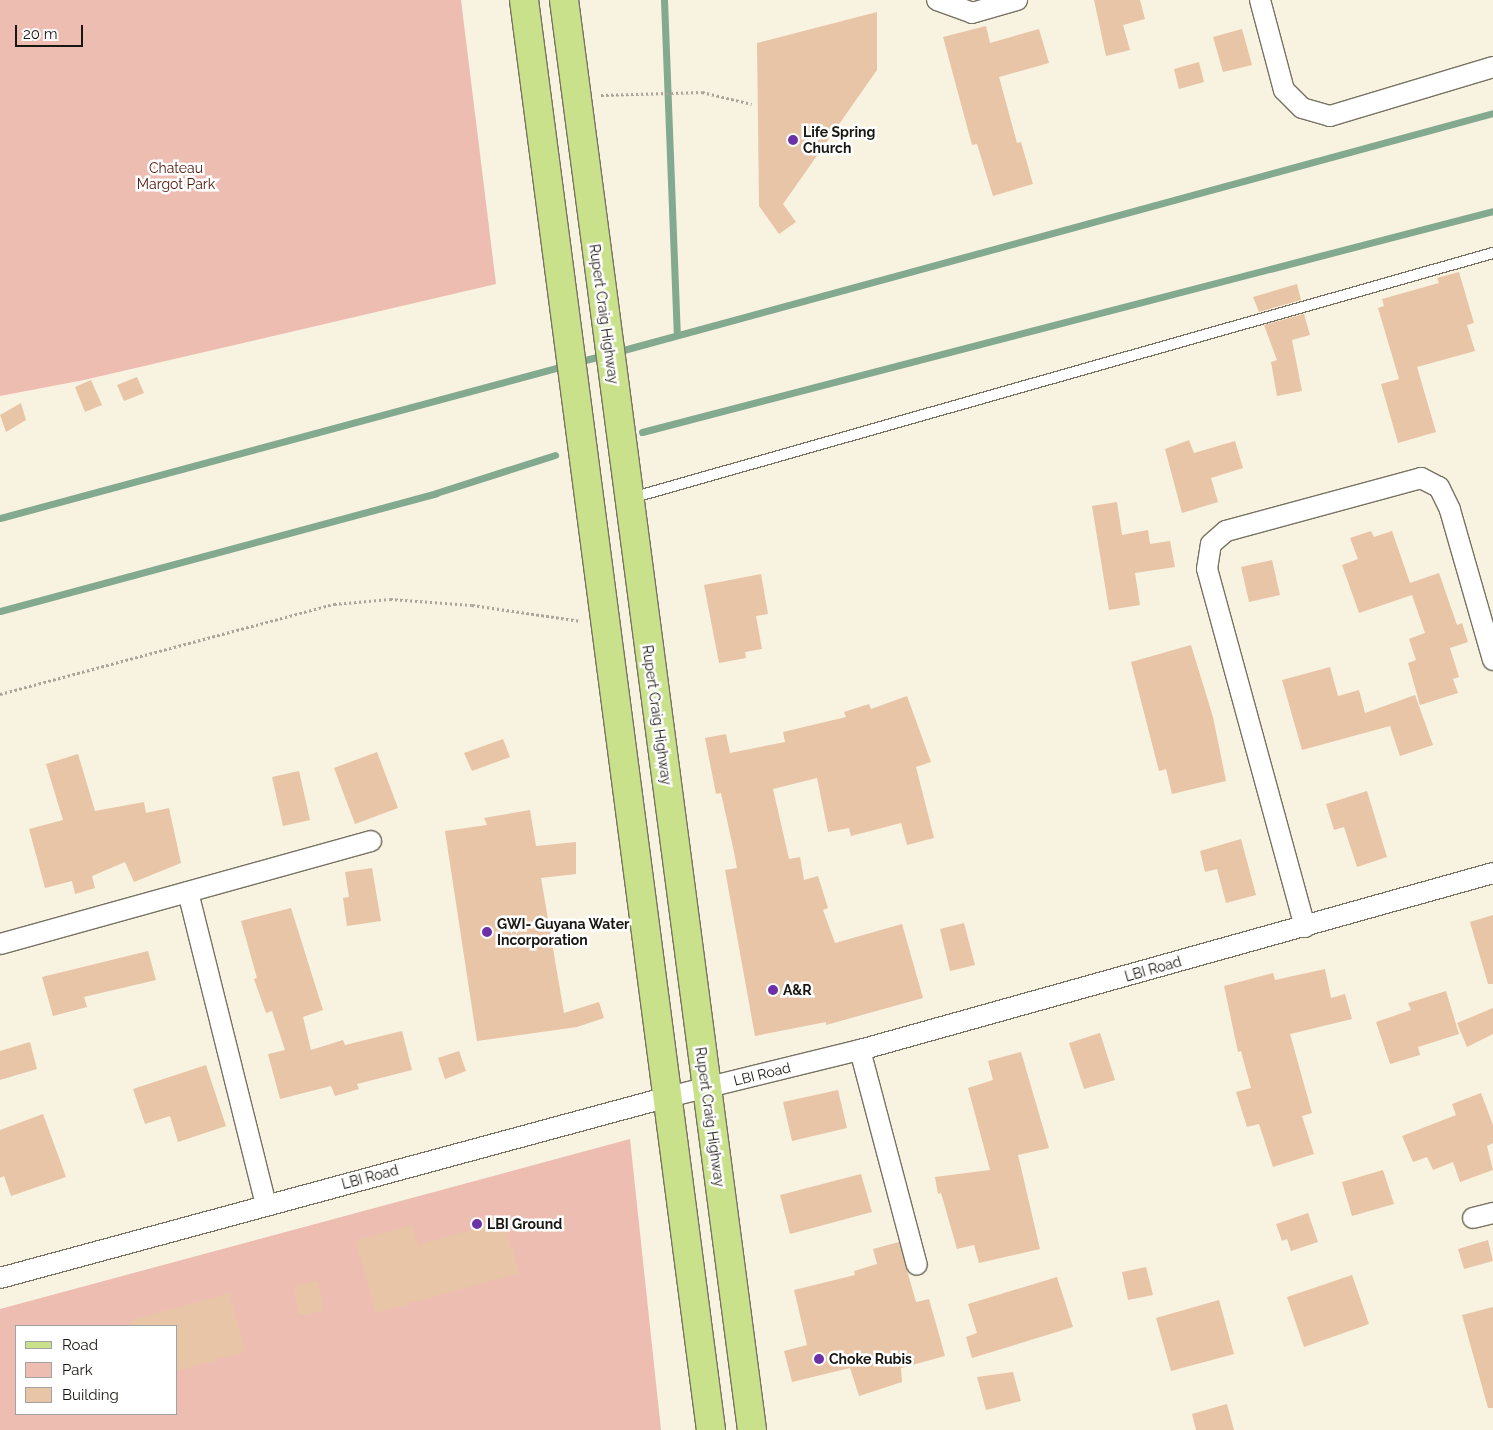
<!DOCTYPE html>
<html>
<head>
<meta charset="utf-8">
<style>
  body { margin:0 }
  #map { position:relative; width:1493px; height:1430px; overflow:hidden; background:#f8f2e1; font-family:Raleway,sans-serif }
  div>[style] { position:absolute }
  .green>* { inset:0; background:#edbdb2 }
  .stream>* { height:7px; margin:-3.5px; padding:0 3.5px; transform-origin:3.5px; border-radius:3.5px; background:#83a98e }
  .building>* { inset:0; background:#e8c5a6 }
  .path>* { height:3px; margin-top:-1.5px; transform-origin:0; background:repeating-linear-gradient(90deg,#aba699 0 2.5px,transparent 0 5px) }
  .roads { filter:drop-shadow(1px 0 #777262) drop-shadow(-1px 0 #777262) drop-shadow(0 1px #777262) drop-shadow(0 -1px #777262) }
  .lane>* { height:10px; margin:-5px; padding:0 5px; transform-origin:5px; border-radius:5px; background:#fff }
  .street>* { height:20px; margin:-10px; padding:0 10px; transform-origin:10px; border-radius:10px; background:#fff }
  .primary>* { height:28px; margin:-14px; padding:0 14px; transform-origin:14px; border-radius:14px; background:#cae18b }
  .dots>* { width:14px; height:14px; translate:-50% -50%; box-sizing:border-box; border:2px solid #fff; border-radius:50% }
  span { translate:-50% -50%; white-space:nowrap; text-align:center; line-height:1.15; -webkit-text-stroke:5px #fff; paint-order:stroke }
  .poi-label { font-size:14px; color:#191711; font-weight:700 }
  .left { translate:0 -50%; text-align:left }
  .park-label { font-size:14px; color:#4f160b }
  .street-label { font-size:14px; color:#191711 }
  .legend { position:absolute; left:15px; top:1325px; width:162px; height:90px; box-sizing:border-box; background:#fff; border:1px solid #a3a2a0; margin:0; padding:6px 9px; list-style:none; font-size:15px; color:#191711 }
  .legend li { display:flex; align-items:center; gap:10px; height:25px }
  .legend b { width:25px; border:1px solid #a3a2a0 }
  .scale { position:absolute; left:15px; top:25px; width:68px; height:22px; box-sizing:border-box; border:2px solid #191711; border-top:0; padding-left:6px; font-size:15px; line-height:18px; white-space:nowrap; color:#191711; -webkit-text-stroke:4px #fff; paint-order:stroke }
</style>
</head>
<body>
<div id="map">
  <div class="green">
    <div style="clip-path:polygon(0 0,461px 0,496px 284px,84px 380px,0 396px)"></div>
    <div style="clip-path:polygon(evenodd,630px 1139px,661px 1430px,0 1430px,0 1309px,630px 1139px,16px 1326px,176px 1326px,176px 1414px,16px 1414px,16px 1326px)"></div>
  </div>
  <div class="stream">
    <div style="left:664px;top:0;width:335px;rotate:87.8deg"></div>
    <div style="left:616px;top:352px;width:909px;rotate:-15.24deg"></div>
    <div style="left:577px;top:362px;width:29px;rotate:-14deg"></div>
    <div style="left:642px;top:432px;width:879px;rotate:-14.56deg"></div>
    <div style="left:0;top:518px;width:587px;rotate:-15.1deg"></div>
    <div style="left:0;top:611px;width:452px;rotate:-15.1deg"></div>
    <div style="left:436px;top:493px;width:125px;rotate:-17.7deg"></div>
  </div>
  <div class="building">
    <div style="clip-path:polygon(1094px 0,1140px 0,1145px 19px,1123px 25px,1130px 50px,1106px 56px)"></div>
    <div style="clip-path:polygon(877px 12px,877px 70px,783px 204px,796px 222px,779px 234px,759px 206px,757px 43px)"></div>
    <div style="clip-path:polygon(986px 26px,990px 43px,1039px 29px,1049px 63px,999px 77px,1017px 143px,1021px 142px,1033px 184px,993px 196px,977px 144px,972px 145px,943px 37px)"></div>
    <div style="clip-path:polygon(1242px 29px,1252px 65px,1223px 72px,1213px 37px)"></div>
    <div style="clip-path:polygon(1199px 62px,1204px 82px,1179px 89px,1174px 69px)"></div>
    <div style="clip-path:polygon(1459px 272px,1474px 323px,1467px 325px,1475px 351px,1417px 367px,1436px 432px,1398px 443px,1381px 384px,1399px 379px,1378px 308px,1384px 306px,1382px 299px,1439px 283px,1437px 278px)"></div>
    <div style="clip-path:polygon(1297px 284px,1301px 300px,1259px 312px,1253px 297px)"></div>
    <div style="clip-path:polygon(1304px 314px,1310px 335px,1292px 340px,1302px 391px,1277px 396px,1271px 362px,1277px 360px,1264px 325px)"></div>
    <div style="clip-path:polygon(137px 377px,144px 393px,124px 401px,117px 385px)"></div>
    <div style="clip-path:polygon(91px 380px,102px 405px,85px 412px,75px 387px)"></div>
    <div style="clip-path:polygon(21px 403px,26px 420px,6px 432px,0 415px)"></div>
    <div style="clip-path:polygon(1189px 440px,1194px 453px,1235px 441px,1243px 468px,1211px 478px,1218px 502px,1182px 513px,1165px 449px)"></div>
    <div style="clip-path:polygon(1117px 502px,1122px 535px,1148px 530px,1150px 544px,1170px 541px,1175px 567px,1135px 573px,1140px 605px,1109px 610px,1092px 506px)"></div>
    <div style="clip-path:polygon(1371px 531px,1374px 537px,1392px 531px,1410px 583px,1439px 573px,1457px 625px,1462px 623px,1468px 642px,1450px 648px,1459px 677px,1453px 679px,1458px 693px,1420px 705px,1408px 663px,1416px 660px,1409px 639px,1425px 633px,1412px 595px,1359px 613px,1342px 565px,1358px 559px,1350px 538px)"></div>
    <div style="clip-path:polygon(1272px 560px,1280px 595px,1249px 602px,1241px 567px)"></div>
    <div style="clip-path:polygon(761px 574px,768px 614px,756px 616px,762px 649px,745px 652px,746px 658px,719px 663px,704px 585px)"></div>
    <div style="clip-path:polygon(1191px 645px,1213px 717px,1226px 781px,1172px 794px,1166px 769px,1159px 771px,1131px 662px)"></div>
    <div style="clip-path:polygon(1330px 667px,1338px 696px,1359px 690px,1365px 713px,1415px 695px,1433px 745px,1400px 756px,1390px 726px,1302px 750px,1282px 680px)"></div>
    <div style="clip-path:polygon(907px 696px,931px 762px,916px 767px,934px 838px,907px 845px,901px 823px,851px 836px,849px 828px,828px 832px,817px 778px,773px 789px,789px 859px,800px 857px,804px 880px,818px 876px,828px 908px,823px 910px,835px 943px,902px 924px,923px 998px,826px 1025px,826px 1022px,755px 1036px,725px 870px,737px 868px,734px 852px,721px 793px,716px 794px,705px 738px,726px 734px,730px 753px,785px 742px,783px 732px,846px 717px,844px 712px,869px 704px,871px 709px)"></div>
    <div style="clip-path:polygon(503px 739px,510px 757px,472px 771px,464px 753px)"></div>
    <div style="clip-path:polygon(377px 752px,398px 808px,355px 824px,334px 768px)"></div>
    <div style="clip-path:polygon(78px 754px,95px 811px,144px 802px,146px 813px,169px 808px,181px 863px,134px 882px,125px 862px,92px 876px,95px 888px,75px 894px,72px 881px,45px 888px,29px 829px,63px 820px,46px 764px)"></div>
    <div style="clip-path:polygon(299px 771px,310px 820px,283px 826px,272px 777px)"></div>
    <div style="clip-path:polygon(1367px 791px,1387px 857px,1357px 867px,1344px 827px,1334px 830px,1326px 804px)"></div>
    <div style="clip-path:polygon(530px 810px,536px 846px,576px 842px,576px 874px,541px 878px,564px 1013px,599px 1002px,604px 1018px,577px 1027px,477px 1041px,445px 831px,487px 825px,484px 818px)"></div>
    <div style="clip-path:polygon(1241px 839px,1256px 895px,1226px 903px,1217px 869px,1205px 872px,1200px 851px)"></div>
    <div style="clip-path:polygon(372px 868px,381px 921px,347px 926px,343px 898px,349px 897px,345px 872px)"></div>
    <div style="clip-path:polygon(291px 908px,323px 1010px,303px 1017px,311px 1050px,343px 1040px,345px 1045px,402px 1031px,412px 1070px,357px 1084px,359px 1089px,335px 1096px,331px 1086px,280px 1099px,268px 1054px,285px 1050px,272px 1011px,266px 1013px,254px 979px,257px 978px,241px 921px)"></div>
    <div style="clip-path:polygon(1493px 915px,1493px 984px,1488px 984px,1470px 922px)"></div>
    <div style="clip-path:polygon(964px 923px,975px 965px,950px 971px,940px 929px)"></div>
    <div style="clip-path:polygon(148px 951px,156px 980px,84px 997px,87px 1007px,53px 1016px,42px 977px)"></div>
    <div style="clip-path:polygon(1325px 969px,1331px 998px,1345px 994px,1352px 1019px,1290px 1034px,1312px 1113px,1302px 1116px,1314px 1154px,1273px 1167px,1259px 1124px,1247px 1127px,1236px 1092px,1251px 1088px,1241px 1051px,1238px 1052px,1224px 986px,1273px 973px,1275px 980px)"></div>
    <div style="clip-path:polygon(1446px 991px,1459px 1034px,1418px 1047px,1420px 1055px,1390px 1064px,1376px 1022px,1411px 1010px,1408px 1003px)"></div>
    <div style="clip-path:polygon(1493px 1008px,1493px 1034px,1467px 1047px,1457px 1023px)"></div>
    <div style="clip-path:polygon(1100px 1033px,1115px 1080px,1084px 1089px,1069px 1043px)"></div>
    <div style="clip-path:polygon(30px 1042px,37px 1069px,0 1080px,0 1051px)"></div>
    <div style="clip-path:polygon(459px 1051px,466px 1071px,445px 1079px,438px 1058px)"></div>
    <div style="clip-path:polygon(1021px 1052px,1049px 1148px,1018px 1155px,1040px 1249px,979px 1263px,974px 1245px,957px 1249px,941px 1193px,938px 1194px,935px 1177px,990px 1170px,968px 1088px,993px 1080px,988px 1061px)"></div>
    <div style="clip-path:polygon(206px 1065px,226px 1126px,178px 1142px,170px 1116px,145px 1124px,133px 1089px)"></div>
    <div style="clip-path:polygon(838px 1090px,847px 1128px,792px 1141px,783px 1102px)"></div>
    <div style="clip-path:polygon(1481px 1093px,1493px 1125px,1493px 1143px,1487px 1146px,1493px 1170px,1460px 1182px,1453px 1162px,1433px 1170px,1427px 1157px,1413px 1162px,1402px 1136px,1456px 1115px,1452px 1104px)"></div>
    <div style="clip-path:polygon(43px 1114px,66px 1177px,11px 1196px,4px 1176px,0 1178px,0 1130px)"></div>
    <div style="clip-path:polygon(1383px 1170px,1394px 1204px,1352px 1216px,1342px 1182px)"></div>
    <div style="clip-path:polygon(861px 1174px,872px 1212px,790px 1234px,780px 1195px)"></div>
    <div style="clip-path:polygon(1308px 1213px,1318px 1242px,1291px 1251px,1287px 1239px,1282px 1241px,1276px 1224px)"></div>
    <div style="clip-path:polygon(504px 1221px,519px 1273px,376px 1313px,355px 1241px,412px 1225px,418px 1245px)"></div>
    <div style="clip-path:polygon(1488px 1240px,1493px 1261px,1464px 1269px,1458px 1249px)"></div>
    <div style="clip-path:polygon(899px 1242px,916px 1302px,929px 1299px,945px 1356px,901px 1368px,902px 1382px,859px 1396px,850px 1368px,792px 1382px,784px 1351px,807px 1345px,794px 1290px,855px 1275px,854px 1271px,877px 1264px,873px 1249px)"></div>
    <div style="clip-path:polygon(1146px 1267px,1153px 1295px,1128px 1300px,1122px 1272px)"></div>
    <div style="clip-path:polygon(1352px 1275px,1369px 1324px,1304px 1347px,1287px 1297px)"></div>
    <div style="clip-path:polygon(1057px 1277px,1073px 1327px,972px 1358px,966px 1337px,977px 1333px,968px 1304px)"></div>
    <div style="clip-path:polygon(318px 1281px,323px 1311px,299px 1315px,294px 1285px)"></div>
    <div style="clip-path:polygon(229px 1293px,245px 1352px,176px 1371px,176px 1326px,130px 1326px,129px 1321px)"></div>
    <div style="clip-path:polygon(1219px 1300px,1234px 1354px,1171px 1371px,1156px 1318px)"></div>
    <div style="clip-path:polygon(1493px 1307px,1493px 1408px,1488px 1408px,1462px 1315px)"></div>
    <div style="clip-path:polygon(1013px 1372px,1021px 1401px,986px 1410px,977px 1377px)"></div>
    <div style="clip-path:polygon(1227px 1404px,1234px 1430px,1196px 1430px,1192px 1414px)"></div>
  </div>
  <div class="path">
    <div style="left:601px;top:95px;width:101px;rotate:-1.7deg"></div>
    <div style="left:702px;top:92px;width:51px;rotate:13.5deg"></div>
    <div style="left:0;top:694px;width:346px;rotate:-15.1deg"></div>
    <div style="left:334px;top:604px;width:56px;rotate:-5.1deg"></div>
    <div style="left:390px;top:599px;width:82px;rotate:4.2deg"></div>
    <div style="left:472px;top:605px;width:110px;rotate:8.4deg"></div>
  </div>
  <div class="roads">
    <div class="lane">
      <div style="left:631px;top:498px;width:896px;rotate:-15.87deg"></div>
    </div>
    <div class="street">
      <div style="left:937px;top:0;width:37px;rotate:20deg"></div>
      <div style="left:972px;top:13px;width:47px;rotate:-16.1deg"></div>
      <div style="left:1260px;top:0;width:93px;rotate:75.1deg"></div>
      <div style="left:1284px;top:90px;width:25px;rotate:45deg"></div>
      <div style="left:1302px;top:108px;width:29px;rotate:16deg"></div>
      <div style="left:1330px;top:116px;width:170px;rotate:-16.7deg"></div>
      <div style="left:188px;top:892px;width:323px;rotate:76deg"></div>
      <div style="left:1305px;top:927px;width:371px;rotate:-105.3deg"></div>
      <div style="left:1207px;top:569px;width:25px;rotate:-81deg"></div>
      <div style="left:1211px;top:544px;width:20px;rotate:-41deg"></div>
      <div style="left:1226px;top:531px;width:202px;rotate:-15.2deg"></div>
      <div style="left:1421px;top:478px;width:20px;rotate:27deg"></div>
      <div style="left:1439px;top:487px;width:25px;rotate:64deg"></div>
      <div style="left:1450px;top:510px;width:156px;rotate:74deg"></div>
      <div style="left:0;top:944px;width:385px;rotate:-15.5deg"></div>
      <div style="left:860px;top:1050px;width:222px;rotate:75.2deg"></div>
      <div style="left:1473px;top:1218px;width:21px;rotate:-14deg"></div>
      <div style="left:0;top:1278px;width:692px;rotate:-15.16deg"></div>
      <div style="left:668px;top:1097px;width:198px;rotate:-13.8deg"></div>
      <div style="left:860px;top:1050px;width:657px;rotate:-15.62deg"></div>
    </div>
    <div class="primary">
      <div style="left:524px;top:0;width:1442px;rotate:82.55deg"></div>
      <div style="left:564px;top:0;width:1442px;rotate:82.51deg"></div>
    </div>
  </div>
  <div class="dots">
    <div style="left:793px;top:140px;background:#6c31a7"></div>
    <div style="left:487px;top:932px;background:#6c31a7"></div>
    <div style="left:773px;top:990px;background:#6c31a7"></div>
    <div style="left:477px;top:1224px;background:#6c31a7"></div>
    <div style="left:819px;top:1359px;background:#6c31a7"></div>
  </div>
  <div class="poi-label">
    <span class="left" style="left:803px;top:140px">Life Spring<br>Church</span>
    <span class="left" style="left:497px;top:932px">GWI- Guyana Water<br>Incorporation</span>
    <span class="left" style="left:783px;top:990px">A&amp;R</span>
    <span class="left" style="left:487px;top:1224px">LBI Ground</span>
    <span class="left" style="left:829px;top:1359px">Choke Rubis</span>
  </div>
  <div class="park-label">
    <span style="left:176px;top:176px">Chateau<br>Margot Park</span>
  </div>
  <div class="street-label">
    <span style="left:604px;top:314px;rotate:82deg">Rupert Craig Highway</span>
    <span style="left:657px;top:715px;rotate:82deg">Rupert Craig Highway</span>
    <span style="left:1153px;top:969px;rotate:-16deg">LBI Road</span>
    <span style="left:762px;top:1074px;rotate:-14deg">LBI Road</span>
    <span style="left:710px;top:1117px;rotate:82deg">Rupert Craig Highway</span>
    <span style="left:370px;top:1177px;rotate:-15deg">LBI Road</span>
  </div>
  <ul class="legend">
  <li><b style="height:6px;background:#cae18b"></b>Road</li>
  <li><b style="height:14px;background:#edbdb2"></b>Park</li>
  <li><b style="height:14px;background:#e8c5a6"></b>Building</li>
  </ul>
  <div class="scale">20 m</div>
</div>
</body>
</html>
